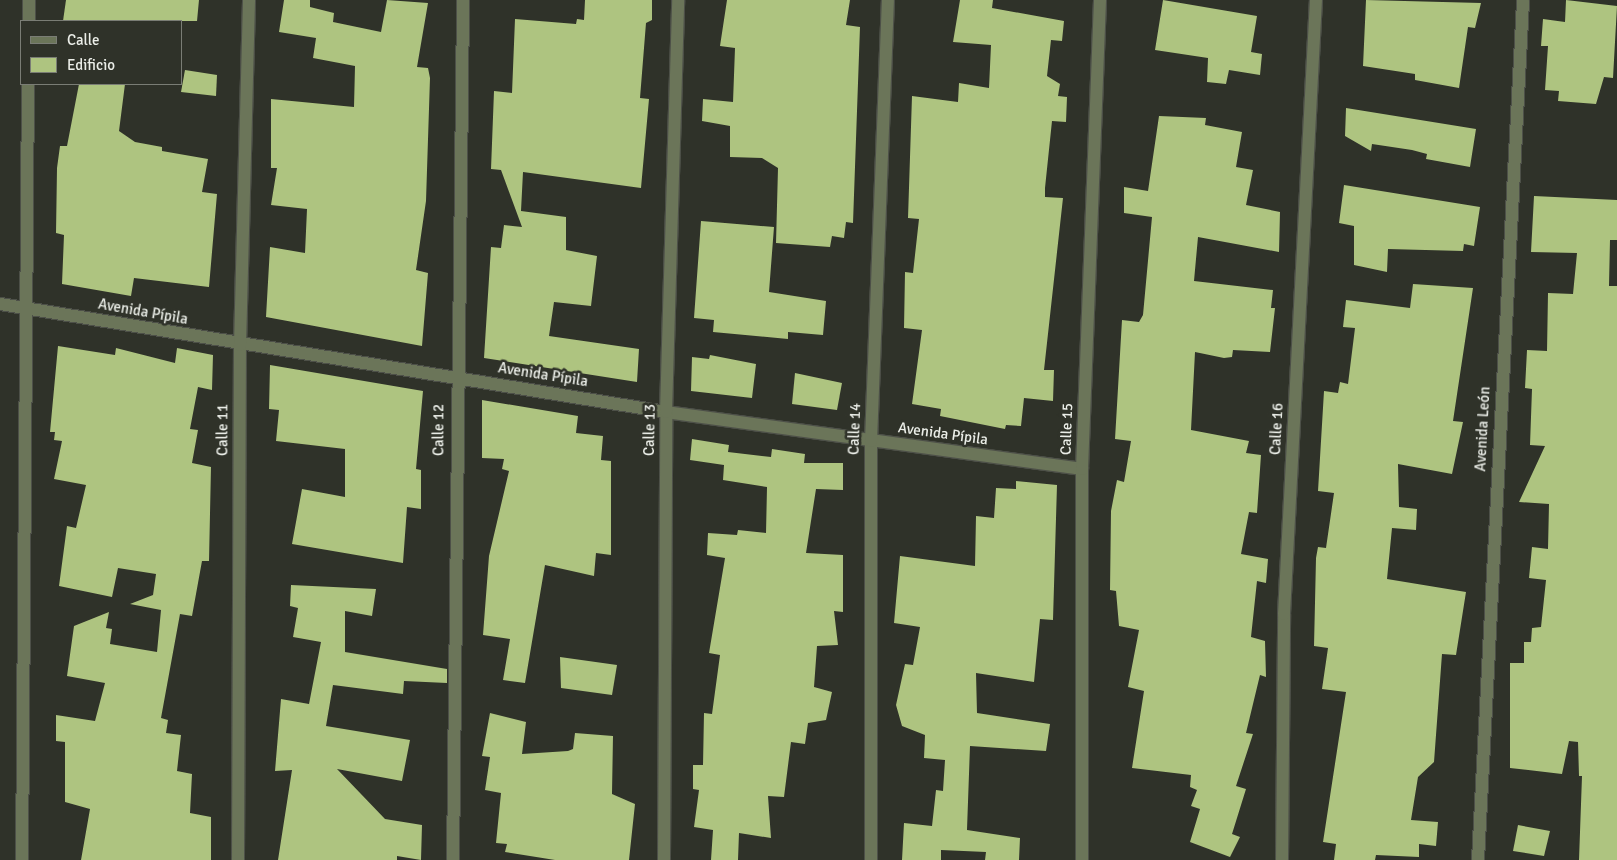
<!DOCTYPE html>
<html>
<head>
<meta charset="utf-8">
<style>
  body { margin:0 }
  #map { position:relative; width:1617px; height:860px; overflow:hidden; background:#2f3229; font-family:Signika,sans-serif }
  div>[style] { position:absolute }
  .building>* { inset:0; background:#aec480 }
  .roads { filter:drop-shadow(1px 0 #4d5048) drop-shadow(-1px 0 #4d5048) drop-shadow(0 1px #4d5048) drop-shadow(0 -1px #4d5048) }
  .minor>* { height:12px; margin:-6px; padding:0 6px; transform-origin:6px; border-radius:6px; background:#6b7559 }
  .tertiary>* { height:12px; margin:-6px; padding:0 6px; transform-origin:6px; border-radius:6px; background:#6b7559 }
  span { translate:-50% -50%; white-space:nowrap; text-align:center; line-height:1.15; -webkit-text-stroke:5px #2f3229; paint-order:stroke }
  .street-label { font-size:15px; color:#ebeee8 }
  .legend { position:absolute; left:20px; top:20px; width:162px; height:65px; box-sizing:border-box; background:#2f3229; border:1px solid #7a7d75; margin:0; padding:6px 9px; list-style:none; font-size:15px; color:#ebeee8 }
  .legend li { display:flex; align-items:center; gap:10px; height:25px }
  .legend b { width:25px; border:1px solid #7a7d75 }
</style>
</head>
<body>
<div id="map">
  <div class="building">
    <div style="clip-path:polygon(66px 0,199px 0,197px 21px,63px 21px)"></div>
    <div style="clip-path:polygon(284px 0,310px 0,310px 7px,334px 13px,333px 22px,381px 32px,387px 0,428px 3px,417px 67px,428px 68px,430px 78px,426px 201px,416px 270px,428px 273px,422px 346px,266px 317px,270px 247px,305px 253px,307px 209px,271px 205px,277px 168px,271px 168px,271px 99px,354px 107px,355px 66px,313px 58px,316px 38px,279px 32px)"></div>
    <div style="clip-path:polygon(585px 0,652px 0,652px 20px,646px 23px,640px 98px,649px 99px,641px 188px,523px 172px,521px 211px,566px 217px,566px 250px,597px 256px,591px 306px,554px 302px,549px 336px,639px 349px,637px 382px,484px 358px,491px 247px,501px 248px,504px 225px,522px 227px,501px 170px,491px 169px,494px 91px,512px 93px,515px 19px,576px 24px,577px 19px,584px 20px)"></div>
    <div style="clip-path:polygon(727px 0,850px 0,846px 25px,860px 27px,853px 223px,846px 222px,844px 238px,832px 236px,830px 247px,776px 243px,778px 168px,762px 158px,730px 157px,730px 126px,702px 121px,703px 99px,733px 102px,735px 48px,720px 46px)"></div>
    <div style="clip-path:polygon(960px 0,993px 0,992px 8px,1064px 21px,1062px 41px,1051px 40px,1047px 76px,1060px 84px,1058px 96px,1067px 97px,1066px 122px,1052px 121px,1045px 188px,1045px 197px,1063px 198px,1044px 370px,1054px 370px,1053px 401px,1024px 398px,1021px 426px,1006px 425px,1005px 429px,940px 416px,941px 409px,912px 404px,922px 330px,904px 328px,905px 272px,913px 273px,919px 219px,908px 218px,912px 96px,958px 102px,959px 83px,989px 88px,991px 45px,953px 42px)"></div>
    <div style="clip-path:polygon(1163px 0,1257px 16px,1251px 52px,1262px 54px,1260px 75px,1229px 70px,1226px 84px,1207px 82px,1208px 58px,1155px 50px)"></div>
    <div style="clip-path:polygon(1366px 0,1481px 3px,1475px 28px,1468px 27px,1459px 88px,1415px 80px,1415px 74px,1363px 66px)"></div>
    <div style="clip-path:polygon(1566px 0,1617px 6px,1613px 78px,1604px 77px,1596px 104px,1558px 101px,1559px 91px,1545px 90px,1548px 46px,1541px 46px,1543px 19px,1565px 22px)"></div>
    <div style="clip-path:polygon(185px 70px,217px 75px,216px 96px,181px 92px)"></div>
    <div style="clip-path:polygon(79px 84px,125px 84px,119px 131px,135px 142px,162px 147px,162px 151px,208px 159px,202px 192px,217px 194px,209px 287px,134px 278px,131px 296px,62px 284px,64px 235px,56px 233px,57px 168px,60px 146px,67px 146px)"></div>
    <div style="clip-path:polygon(1346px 108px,1476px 129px,1470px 167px,1426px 159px,1427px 154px,1412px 150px,1372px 144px,1371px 151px,1345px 136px)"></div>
    <div style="clip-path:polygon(1159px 116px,1206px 118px,1205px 125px,1242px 132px,1236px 167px,1253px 170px,1246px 205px,1280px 212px,1279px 252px,1198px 237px,1194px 281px,1273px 290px,1271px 308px,1275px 308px,1270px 352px,1233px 350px,1232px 357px,1224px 358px,1195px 352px,1191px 430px,1249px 441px,1246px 453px,1261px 455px,1257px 513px,1249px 512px,1241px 554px,1268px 559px,1266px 583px,1257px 581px,1251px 637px,1265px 641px,1266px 677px,1260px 675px,1246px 733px,1253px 734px,1236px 786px,1246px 789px,1232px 834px,1240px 837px,1230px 857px,1190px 842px,1200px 809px,1191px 806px,1197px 790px,1190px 787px,1191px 775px,1132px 768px,1144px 691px,1128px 687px,1139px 630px,1119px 626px,1116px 591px,1110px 590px,1111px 511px,1117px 480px,1124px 482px,1131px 441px,1115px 439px,1122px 320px,1139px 322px,1143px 315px,1152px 217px,1124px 213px,1124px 187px,1148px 191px)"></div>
    <div style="clip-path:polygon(1344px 185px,1480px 207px,1474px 246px,1464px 244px,1463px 251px,1388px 249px,1387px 272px,1354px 265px,1354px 226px,1339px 223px)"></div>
    <div style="clip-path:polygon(1534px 196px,1617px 200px,1617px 240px,1610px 240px,1609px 286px,1617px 286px,1617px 860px,1579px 860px,1582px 776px,1579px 776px,1578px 742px,1569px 741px,1562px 774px,1510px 768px,1510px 663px,1524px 663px,1524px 642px,1531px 642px,1532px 628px,1541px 627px,1546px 580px,1529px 578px,1532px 547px,1548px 549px,1549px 504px,1519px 502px,1545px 446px,1530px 445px,1532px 389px,1525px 388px,1527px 350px,1547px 351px,1548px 293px,1573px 294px,1577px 253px,1531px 252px)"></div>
    <div style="clip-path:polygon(701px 221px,774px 227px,769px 292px,826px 301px,823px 335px,788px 332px,788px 339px,713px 332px,714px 320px,694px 318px)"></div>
    <div style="clip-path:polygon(1413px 284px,1473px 288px,1453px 421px,1463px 422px,1452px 474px,1398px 464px,1399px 507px,1417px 509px,1416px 530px,1392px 528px,1387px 579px,1466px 592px,1456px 655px,1442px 654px,1434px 762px,1418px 777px,1411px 820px,1438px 822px,1436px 846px,1419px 844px,1419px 857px,1376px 855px,1375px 860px,1334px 860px,1336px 844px,1323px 842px,1346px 692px,1322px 689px,1328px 648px,1314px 646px,1316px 558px,1318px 547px,1326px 548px,1334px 493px,1318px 491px,1324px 391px,1338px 393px,1340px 382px,1348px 384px,1355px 328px,1343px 327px,1346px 300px,1410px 308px)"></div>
    <div style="clip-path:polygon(58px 346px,115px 355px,116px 348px,175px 363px,177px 348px,213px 355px,212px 390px,198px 387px,190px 429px,198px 430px,192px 463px,211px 467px,209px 561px,202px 561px,192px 616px,180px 614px,161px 718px,168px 720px,166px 733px,181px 735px,177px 771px,192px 774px,190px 813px,211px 817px,211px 860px,81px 860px,90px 809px,65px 802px,65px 742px,56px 741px,56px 715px,95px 721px,105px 683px,67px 676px,74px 626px,109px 612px,106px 628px,112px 629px,110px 644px,157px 652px,161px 610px,130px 604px,153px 595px,156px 574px,118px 568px,112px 597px,59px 586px,67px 526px,76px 528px,86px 485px,54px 479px,62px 441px,54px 440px,55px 432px,50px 432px)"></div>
    <div style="clip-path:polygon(710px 355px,756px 364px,752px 398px,691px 391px,692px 357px,709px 359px)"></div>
    <div style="clip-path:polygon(270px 365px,423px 391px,416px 469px,421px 470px,421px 509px,407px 507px,403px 563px,292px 544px,302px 489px,345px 497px,345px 449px,276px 441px,279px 410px,269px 409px)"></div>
    <div style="clip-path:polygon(795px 373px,842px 383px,837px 410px,792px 404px)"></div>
    <div style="clip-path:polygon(482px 400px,578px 416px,576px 433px,603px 436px,601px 460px,611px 461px,611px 555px,596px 553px,594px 576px,545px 565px,525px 683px,503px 680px,510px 639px,483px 635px,489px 556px,509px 471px,502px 469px,504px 459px,482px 458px)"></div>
    <div style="clip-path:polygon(692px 439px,729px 445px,728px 452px,771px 457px,772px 449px,805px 454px,804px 463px,843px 463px,843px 490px,816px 489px,806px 553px,843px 555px,843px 612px,834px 611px,838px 645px,817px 646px,814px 687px,832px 692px,826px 720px,808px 723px,805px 744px,791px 742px,784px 797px,768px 796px,771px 838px,739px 833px,738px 860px,711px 860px,713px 830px,694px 827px,699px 790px,693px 789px,693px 765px,703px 765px,704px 713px,712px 714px,720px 655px,709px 653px,725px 558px,707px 555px,708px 533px,737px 535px,738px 530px,766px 533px,767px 487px,723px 480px,724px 465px,690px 460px)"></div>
    <div style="clip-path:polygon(1016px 481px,1057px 485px,1053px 620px,1040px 619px,1034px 682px,976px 673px,977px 713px,1050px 724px,1046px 751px,970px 746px,967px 830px,1020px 838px,1019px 860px,985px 860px,986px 852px,941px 850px,941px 860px,902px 860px,904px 823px,932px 826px,936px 790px,943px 791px,945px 760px,924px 758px,925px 735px,902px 726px,896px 705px,905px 664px,913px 665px,920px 627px,894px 623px,900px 556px,975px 566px,976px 516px,994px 518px,996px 488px,1016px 489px)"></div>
    <div style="clip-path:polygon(291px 585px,376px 589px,372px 616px,345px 611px,345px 652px,447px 669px,447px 683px,404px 681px,403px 694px,333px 685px,326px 726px,410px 740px,402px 781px,337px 769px,385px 819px,422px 825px,421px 860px,397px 856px,397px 860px,278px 860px,292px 770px,275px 771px,281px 699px,309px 704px,321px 642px,293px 637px,298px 608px,290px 606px)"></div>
    <div style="clip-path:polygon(560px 657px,617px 665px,612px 695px,561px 688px)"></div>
    <div style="clip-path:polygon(490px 713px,526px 722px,522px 754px,568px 751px,573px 749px,575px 733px,613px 736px,612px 794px,635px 804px,629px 860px,555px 860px,505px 852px,507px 844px,496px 843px,501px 793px,485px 790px,490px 757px,482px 756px)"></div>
    <div style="clip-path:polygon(1518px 825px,1550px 831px,1544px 856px,1513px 851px)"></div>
  </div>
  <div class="roads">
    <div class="minor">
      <div style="left:29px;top:21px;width:21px;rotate:-90deg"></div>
      <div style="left:0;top:304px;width:675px;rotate:9.21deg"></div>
      <div style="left:666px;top:412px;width:420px;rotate:7.8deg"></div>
      <div style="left:22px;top:860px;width:776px;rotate:-89.56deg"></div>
      <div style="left:238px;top:860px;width:515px;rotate:-89.78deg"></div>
      <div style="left:240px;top:345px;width:345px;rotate:-88.5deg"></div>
      <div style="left:453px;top:860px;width:860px;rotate:-89.33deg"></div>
      <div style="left:664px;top:860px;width:448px;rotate:-89.7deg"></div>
      <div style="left:666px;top:412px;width:412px;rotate:-88.3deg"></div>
      <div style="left:871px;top:860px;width:419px;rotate:-90deg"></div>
      <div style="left:871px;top:441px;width:441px;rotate:-87.8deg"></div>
      <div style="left:1082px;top:860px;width:391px;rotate:-90deg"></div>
      <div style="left:1082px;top:469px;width:469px;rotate:-87.8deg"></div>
      <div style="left:1478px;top:860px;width:861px;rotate:-87deg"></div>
    </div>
    <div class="tertiary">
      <div style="left:1282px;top:860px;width:246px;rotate:-89.5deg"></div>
      <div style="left:1284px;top:614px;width:615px;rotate:-87.02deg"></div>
    </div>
  </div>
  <div class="street-label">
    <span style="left:143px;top:312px;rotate:10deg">Avenida Pípila</span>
    <span style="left:543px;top:375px;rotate:9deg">Avenida Pípila</span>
    <span style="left:855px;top:429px;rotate:-88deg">Calle 14</span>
    <span style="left:1067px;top:429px;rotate:-88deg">Calle 15</span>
    <span style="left:1277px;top:429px;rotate:-87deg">Calle 16</span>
    <span style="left:1483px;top:429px;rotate:-87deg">Avenida León</span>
    <span style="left:223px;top:430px;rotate:-90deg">Calle 11</span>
    <span style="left:439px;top:430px;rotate:-90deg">Calle 12</span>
    <span style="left:650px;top:430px;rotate:-89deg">Calle 13</span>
    <span style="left:943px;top:434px;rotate:8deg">Avenida Pípila</span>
  </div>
  <ul class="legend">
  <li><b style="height:6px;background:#6b7559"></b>Calle</li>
  <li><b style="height:14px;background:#aec480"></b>Edificio</li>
  </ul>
</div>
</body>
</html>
